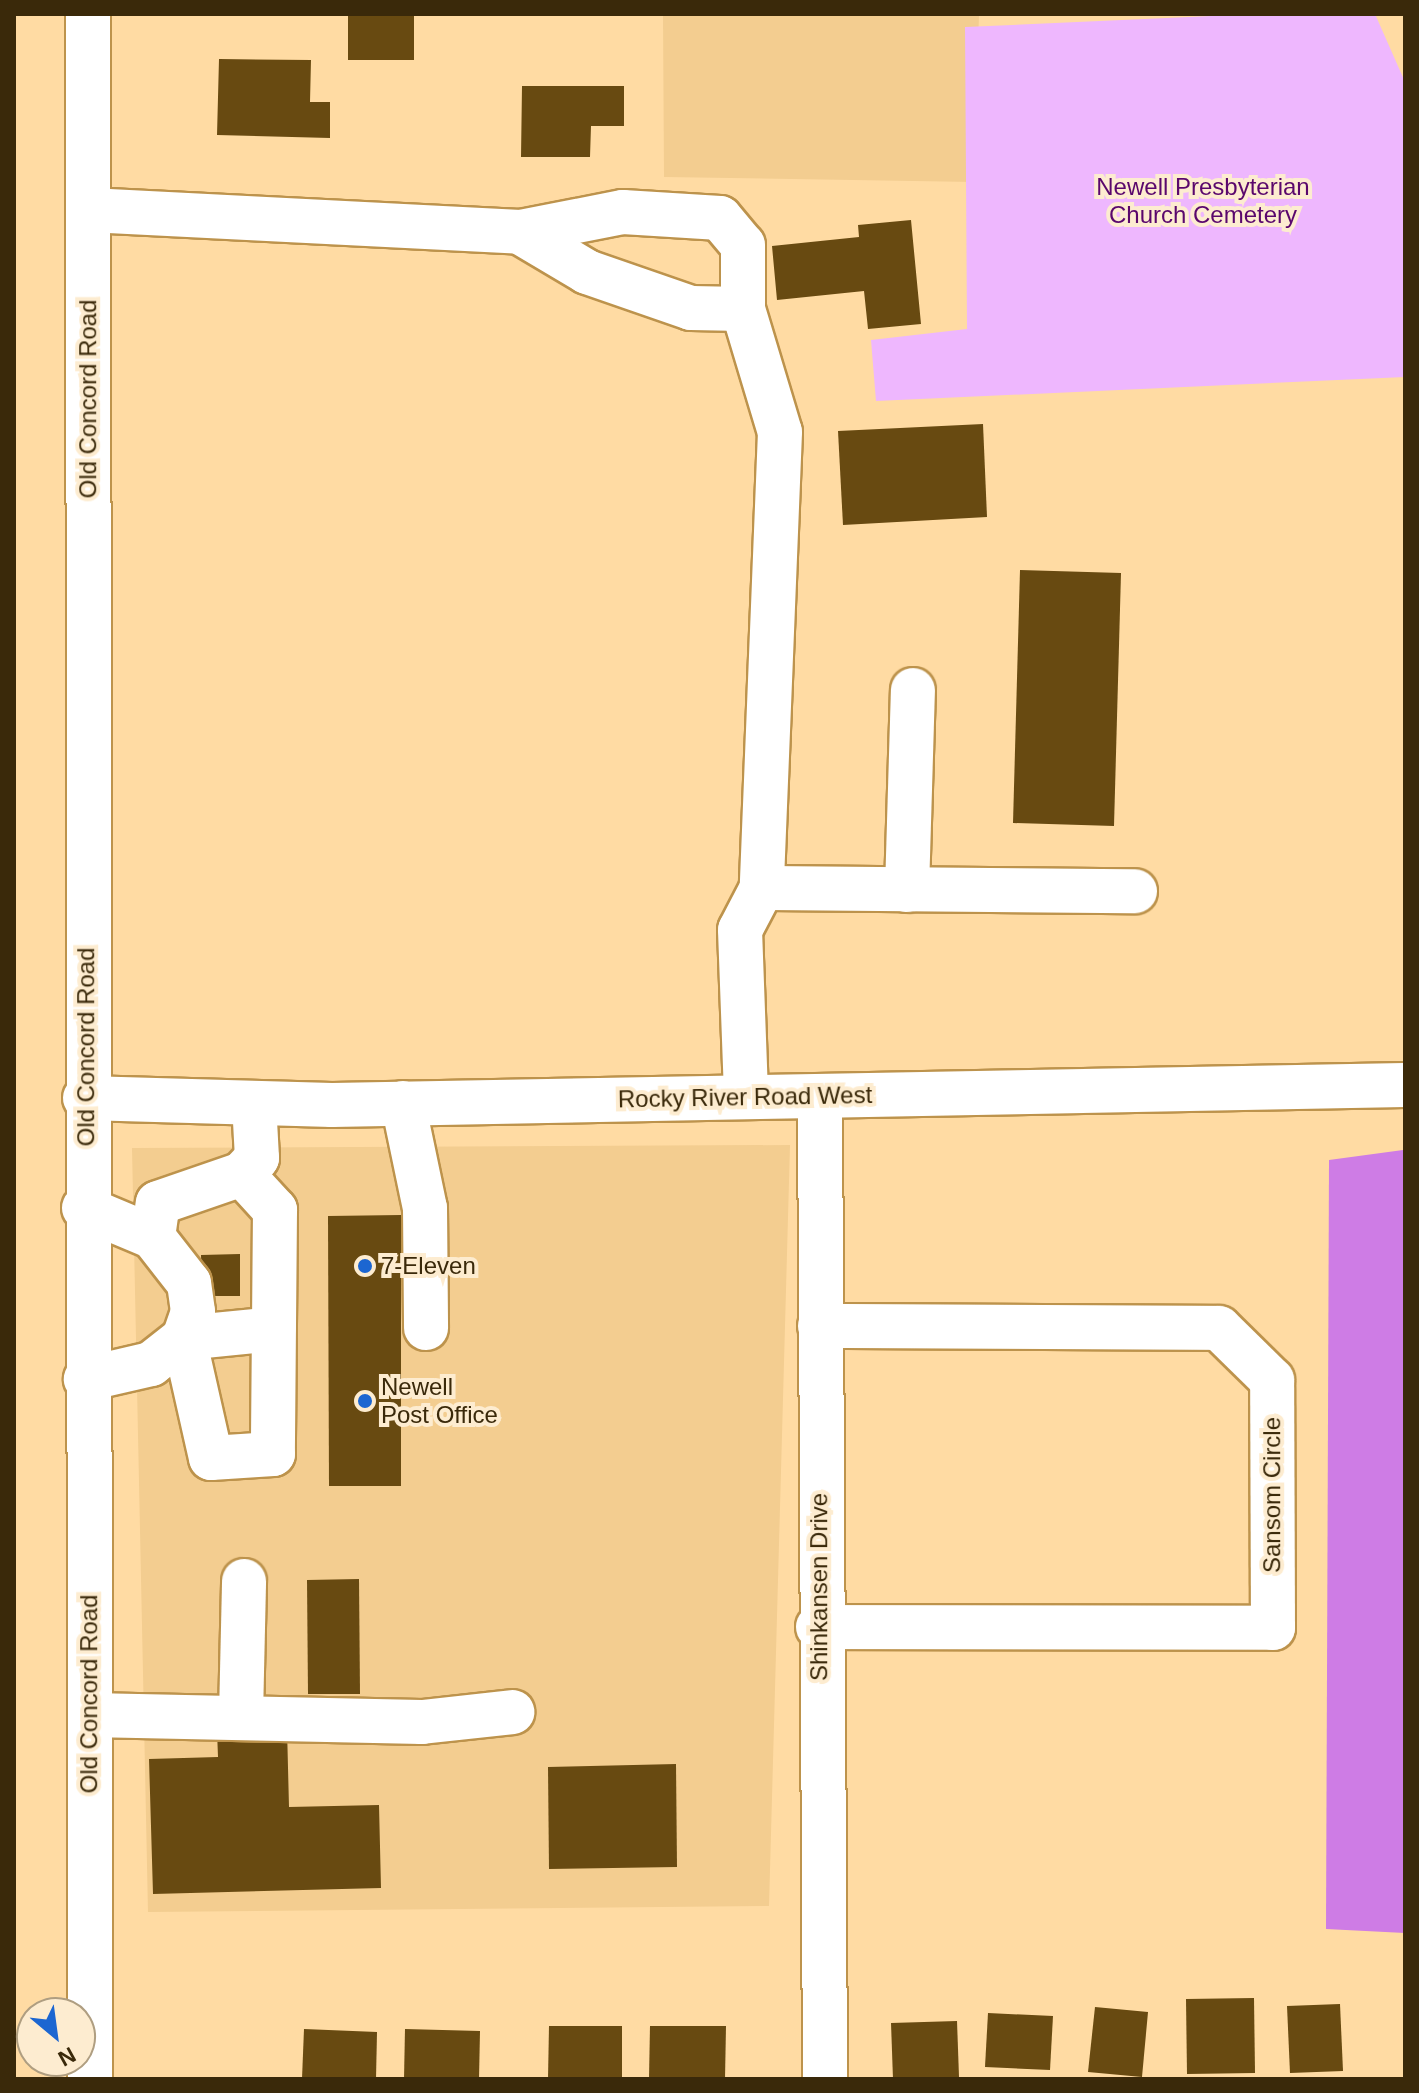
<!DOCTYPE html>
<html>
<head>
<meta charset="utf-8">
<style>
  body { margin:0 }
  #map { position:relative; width:1419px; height:2093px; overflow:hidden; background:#ffdba3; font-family:Arial,sans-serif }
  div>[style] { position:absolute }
  .built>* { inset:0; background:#f3cd90 }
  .green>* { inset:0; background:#eeb7fe }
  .forest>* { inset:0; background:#ce7ce5 }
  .building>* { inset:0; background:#684a11 }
  .roads { filter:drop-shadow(2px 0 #bd934c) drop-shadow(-2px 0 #bd934c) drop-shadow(0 2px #bd934c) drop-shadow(0 -2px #bd934c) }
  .minor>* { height:44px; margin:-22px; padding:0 22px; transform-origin:22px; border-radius:22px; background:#fff }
  .dots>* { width:22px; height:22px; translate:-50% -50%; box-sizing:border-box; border:4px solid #fdecd0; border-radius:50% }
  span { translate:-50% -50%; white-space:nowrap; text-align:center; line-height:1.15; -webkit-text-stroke:8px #fdecd0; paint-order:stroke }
  .park-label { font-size:24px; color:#5a076c }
  .street-label { font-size:24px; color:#3a290a }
  .poi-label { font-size:24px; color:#3a290a }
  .left { translate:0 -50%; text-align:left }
  .frame { position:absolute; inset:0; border:16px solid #3a290a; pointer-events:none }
  .north { position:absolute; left:16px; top:1997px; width:80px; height:80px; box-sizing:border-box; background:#fdecd0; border:2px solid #af9e81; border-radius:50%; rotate:151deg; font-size:22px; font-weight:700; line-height:32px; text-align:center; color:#3a290a }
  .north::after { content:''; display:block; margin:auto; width:28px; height:36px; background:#1c66d1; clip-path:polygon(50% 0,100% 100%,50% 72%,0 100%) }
</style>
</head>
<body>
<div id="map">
  <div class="built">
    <div style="clip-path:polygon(663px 14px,979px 14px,974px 182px,664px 177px)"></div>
    <div style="clip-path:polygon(790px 1145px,769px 1906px,148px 1912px,132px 1148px)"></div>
  </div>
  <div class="green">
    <div style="clip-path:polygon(1256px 14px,1375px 14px,1405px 82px,1405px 377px,876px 401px,871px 340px,967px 329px,965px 27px)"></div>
  </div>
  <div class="forest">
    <div style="clip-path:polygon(1403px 1150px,1405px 1933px,1326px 1929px,1329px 1160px)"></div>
  </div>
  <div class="building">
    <div style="clip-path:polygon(348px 14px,414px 14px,414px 60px,348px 60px)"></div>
    <div style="clip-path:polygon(219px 59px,311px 60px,310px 102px,330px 102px,330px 138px,217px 135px)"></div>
    <div style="clip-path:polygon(522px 86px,624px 86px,624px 126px,591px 126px,590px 157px,521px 157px)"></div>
    <div style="clip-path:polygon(911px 220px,921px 324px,868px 329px,864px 291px,777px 300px,772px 246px,859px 237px,858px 225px)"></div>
    <div style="clip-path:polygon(983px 424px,987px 517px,843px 525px,838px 431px)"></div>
    <div style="clip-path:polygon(1020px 570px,1121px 573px,1114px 826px,1013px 823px)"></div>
    <div style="clip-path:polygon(401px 1215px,401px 1486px,329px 1486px,328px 1216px)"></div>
    <div style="clip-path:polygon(240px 1254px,240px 1296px,202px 1296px,201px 1255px)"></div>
    <div style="clip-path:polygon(359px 1579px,360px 1694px,308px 1694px,307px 1580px)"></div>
    <div style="clip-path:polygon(287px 1728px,289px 1807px,379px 1805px,381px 1888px,153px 1894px,149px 1759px,218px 1757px,217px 1731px)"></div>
    <div style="clip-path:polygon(676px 1764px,677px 1867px,549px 1869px,548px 1767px)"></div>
    <div style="clip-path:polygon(1254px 1998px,1255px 2073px,1187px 2074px,1186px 1999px)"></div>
    <div style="clip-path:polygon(1340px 2004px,1343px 2071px,1290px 2073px,1287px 2006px)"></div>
    <div style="clip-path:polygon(1095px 2007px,1148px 2012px,1142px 2077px,1088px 2072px)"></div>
    <div style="clip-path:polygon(988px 2013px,1053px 2016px,1050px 2070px,985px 2067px)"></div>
    <div style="clip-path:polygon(957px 2021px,959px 2077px,893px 2079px,891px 2023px)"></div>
    <div style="clip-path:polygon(549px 2026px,622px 2026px,622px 2079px,548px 2079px)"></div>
    <div style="clip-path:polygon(650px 2026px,726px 2026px,725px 2079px,649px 2079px)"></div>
    <div style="clip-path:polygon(304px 2029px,377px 2032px,376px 2079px,302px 2079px)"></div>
    <div style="clip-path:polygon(405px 2029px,480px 2031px,479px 2079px,404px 2079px)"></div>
  </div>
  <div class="roads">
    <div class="minor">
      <div style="left:88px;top:14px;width:2065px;rotate:89.94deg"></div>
      <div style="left:89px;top:210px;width:432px;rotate:2.9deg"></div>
      <div style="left:520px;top:232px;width:105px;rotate:-11deg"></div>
      <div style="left:623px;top:212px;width:97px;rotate:3.5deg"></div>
      <div style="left:720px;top:218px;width:35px;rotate:50deg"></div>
      <div style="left:743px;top:245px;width:64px;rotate:90deg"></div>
      <div style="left:743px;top:309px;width:128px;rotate:73.3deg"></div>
      <div style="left:780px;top:432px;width:456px;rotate:92.3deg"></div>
      <div style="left:762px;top:888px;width:47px;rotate:117.6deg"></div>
      <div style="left:740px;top:930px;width:167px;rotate:87.9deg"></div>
      <div style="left:520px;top:232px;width:78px;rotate:30.8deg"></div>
      <div style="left:587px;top:272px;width:110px;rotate:19.1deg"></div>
      <div style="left:691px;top:308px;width:52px;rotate:1.1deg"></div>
      <div style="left:762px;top:888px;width:373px;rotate:0.5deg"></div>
      <div style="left:907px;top:890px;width:200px;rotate:-88.3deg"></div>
      <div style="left:820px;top:1096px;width:983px;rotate:89.71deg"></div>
      <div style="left:85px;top:1098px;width:247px;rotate:1.6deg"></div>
      <div style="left:332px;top:1105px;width:1073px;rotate:-1.07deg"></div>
      <div style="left:403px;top:1103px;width:107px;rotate:78.2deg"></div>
      <div style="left:425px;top:1208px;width:120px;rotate:89.5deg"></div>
      <div style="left:242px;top:1174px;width:49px;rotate:47.5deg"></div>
      <div style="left:275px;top:1210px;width:244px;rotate:90.5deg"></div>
      <div style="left:273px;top:1454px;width:62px;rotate:176.3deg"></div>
      <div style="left:211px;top:1458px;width:123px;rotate:-102.7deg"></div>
      <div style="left:184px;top:1338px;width:90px;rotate:-5.7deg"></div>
      <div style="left:84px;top:1208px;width:75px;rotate:22.8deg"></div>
      <div style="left:153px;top:1237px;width:58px;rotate:52deg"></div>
      <div style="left:189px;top:1283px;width:29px;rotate:82deg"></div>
      <div style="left:193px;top:1312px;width:28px;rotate:109deg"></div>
      <div style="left:184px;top:1338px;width:42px;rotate:141.8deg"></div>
      <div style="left:151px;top:1364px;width:67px;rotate:167deg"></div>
      <div style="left:153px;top:1237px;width:34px;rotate:-82deg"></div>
      <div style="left:158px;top:1203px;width:89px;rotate:-19deg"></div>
      <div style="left:242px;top:1174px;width:22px;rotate:-47deg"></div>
      <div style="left:257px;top:1158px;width:55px;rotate:-93.1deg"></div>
      <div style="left:818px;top:1627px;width:455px;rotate:0.1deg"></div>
      <div style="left:1273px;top:1628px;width:248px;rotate:-90.2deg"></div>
      <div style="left:1272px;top:1380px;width:74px;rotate:-135.5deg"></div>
      <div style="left:1219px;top:1328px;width:399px;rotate:-179.7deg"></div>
      <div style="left:90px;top:1715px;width:332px;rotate:1.2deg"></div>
      <div style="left:422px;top:1722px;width:91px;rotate:-6.3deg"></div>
      <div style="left:241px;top:1716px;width:135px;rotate:-88.7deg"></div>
    </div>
  </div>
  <div class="dots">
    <div style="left:365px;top:1266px;background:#1c66d1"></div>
    <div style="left:365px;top:1401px;background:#1c66d1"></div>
  </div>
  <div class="park-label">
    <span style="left:1203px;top:201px">Newell Presbyterian<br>Church Cemetery</span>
  </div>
  <div class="street-label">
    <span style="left:88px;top:399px;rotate:-90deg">Old Concord Road</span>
    <span style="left:86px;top:1047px;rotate:-90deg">Old Concord Road</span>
    <span style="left:745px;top:1097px;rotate:-1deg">Rocky River Road West</span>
    <span style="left:1272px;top:1495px;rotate:-90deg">Sansom Circle</span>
    <span style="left:819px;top:1587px;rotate:-90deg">Shinkansen Drive</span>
    <span style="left:89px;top:1694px;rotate:-90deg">Old Concord Road</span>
  </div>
  <div class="poi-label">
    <span class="left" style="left:381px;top:1266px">7-Eleven</span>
    <span class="left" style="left:381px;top:1401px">Newell<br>Post Office</span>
  </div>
  <div class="frame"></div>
  <div class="north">N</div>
</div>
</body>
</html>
